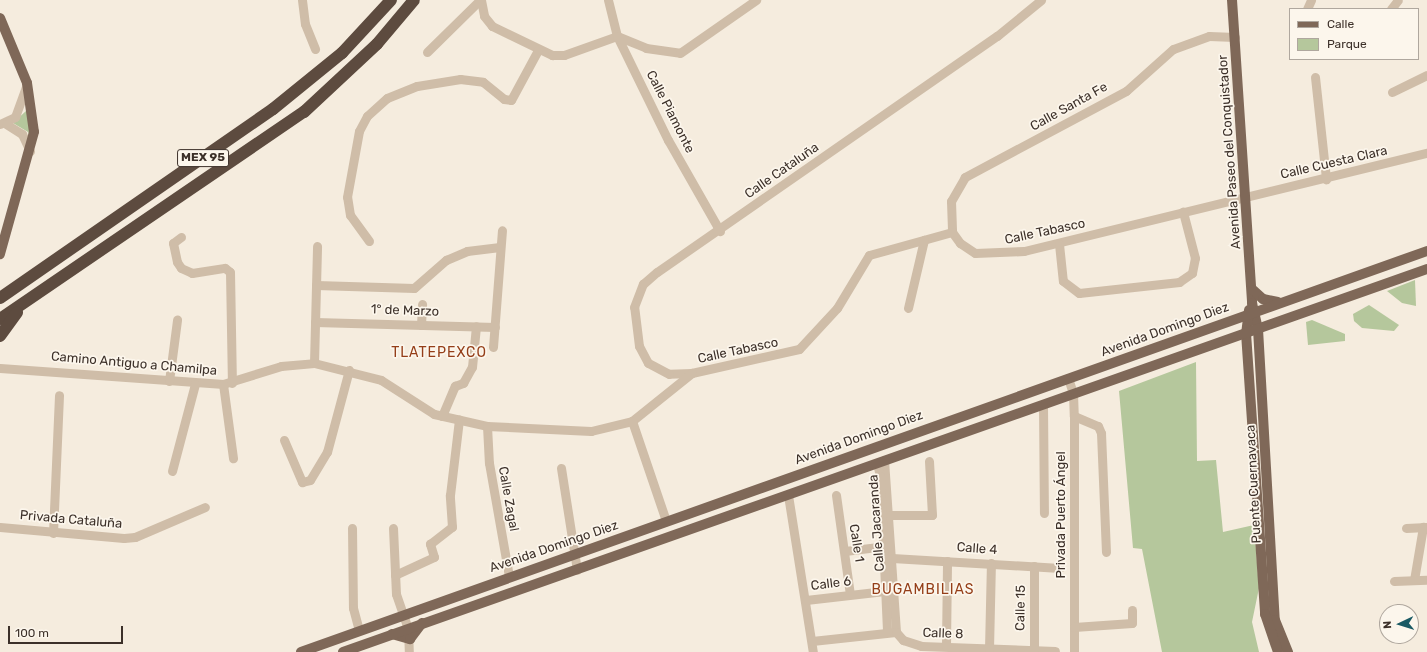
<!DOCTYPE html>
<html>
<head>
<meta charset="utf-8">
<style>
  body { margin:0 }
  #map { position:relative; width:1427px; height:652px; overflow:hidden; background:#f5ecde; font-family:Rubik,sans-serif }
  div>[style] { position:absolute }
  .green>* { inset:0; background:#b5c79c }
  .minor>* { height:9px; margin:-4.5px; padding:0 4.5px; transform-origin:4.5px; border-radius:4.5px; background:#cfbda8 }
  .major>* { height:10px; margin:-5px; padding:0 5px; transform-origin:5px; border-radius:5px; background:#7f6858 }
  .highway>* { height:12px; margin:-6px; padding:0 6px; transform-origin:6px; border-radius:6px; background:#5d4b3f }
  span { translate:-50% -50%; white-space:nowrap; text-align:center; line-height:1.15; -webkit-text-stroke:3.5px #fcf6ec; paint-order:stroke }
  .shield-label span { padding:1px 3px; background:#fcf6ec; border:1px solid; border-radius:3px; -webkit-text-stroke-width:0 }
  .shield-label { font-size:12px; color:#3c3029; font-weight:700 }
  .street-label { font-size:13px; color:#3c3029 }
  .neighbourhood-label { font-size:14px; color:#943e18; letter-spacing:1px }
  .legend { position:absolute; left:1289px; top:8px; width:130px; height:52px; box-sizing:border-box; background:#fcf6ec; border:1px solid #afa79e; margin:0; padding:5px 7px; list-style:none; font-size:12px; color:#3c3029 }
  .legend li { display:flex; align-items:center; gap:8px; height:20px }
  .legend b { width:20px; border:1px solid #afa79e }
  .north { position:absolute; left:1379px; top:604px; width:40px; height:40px; box-sizing:border-box; background:#fcf6ec; border:1px solid #afa79e; border-radius:50%; rotate:266deg; font-size:11px; font-weight:700; line-height:16px; text-align:center; color:#3c3029 }
  .north::after { content:''; display:block; margin:auto; width:14px; height:18px; background:#195963; clip-path:polygon(50% 0,100% 100%,50% 72%,0 100%) }
  .scale { position:absolute; left:8px; top:626px; width:115px; height:18px; box-sizing:border-box; border:2px solid #3c3029; border-top:0; padding-left:5px; font-size:12px; line-height:14px; white-space:nowrap; color:#3c3029; -webkit-text-stroke:3px #fcf6ec; paint-order:stroke }
</style>
</head>
<body>
<div id="map">
  <div class="green">
    <div style="clip-path:polygon(27px 99px,32px 143px,28px 132px,13px 123px,26px 111px)"></div>
    <div style="clip-path:polygon(1415px 280px,1416px 306px,1402px 303px,1387px 291px)"></div>
    <div style="clip-path:polygon(1369px 305px,1399px 325px,1394px 331px,1362px 328px,1354px 321px,1353px 314px)"></div>
    <div style="clip-path:polygon(1312px 320px,1345px 334px,1345px 341px,1308px 345px,1306px 322px)"></div>
    <div style="clip-path:polygon(1196px 362px,1197px 461px,1216px 460px,1223px 532px,1254px 525px,1259px 588px,1252px 622px,1259px 652px,1162px 652px,1142px 549px,1133px 548px,1119px 391px)"></div>
  </div>
  <div class="minor">
    <div style="left:302px;top:0;width:24px;rotate:83deg"></div>
    <div style="left:305px;top:24px;width:27px;rotate:68deg"></div>
    <div style="left:481px;top:0;width:16px;rotate:79deg"></div>
    <div style="left:484px;top:16px;width:13px;rotate:51deg"></div>
    <div style="left:492px;top:26px;width:67px;rotate:25.8deg"></div>
    <div style="left:552px;top:55px;width:12px"></div>
    <div style="left:564px;top:55px;width:56px;rotate:-19.7deg"></div>
    <div style="left:617px;top:36px;width:31px;rotate:22deg"></div>
    <div style="left:646px;top:48px;width:34px;rotate:8deg"></div>
    <div style="left:680px;top:53px;width:93px;rotate:-34.9deg"></div>
    <div style="left:608px;top:0;width:37px;rotate:76deg"></div>
    <div style="left:617px;top:36px;width:116px;rotate:63.9deg"></div>
    <div style="left:668px;top:140px;width:105px;rotate:60.3deg"></div>
    <div style="left:1307px;top:9px;width:10px;rotate:-66deg"></div>
    <div style="left:1391px;top:9px;width:11px;rotate:-52deg"></div>
    <div style="left:1235px;top:37px;width:26px;rotate:-178deg"></div>
    <div style="left:1209px;top:36px;width:38px;rotate:160deg"></div>
    <div style="left:1173px;top:49px;width:63px;rotate:138.2deg"></div>
    <div style="left:1126px;top:91px;width:183px;rotate:151.9deg"></div>
    <div style="left:965px;top:177px;width:28px;rotate:120deg"></div>
    <div style="left:951px;top:201px;width:31px;rotate:88deg"></div>
    <div style="left:952px;top:232px;width:14px;rotate:54deg"></div>
    <div style="left:960px;top:243px;width:18px;rotate:34deg"></div>
    <div style="left:975px;top:253px;width:49px;rotate:-2.3deg"></div>
    <div style="left:1024px;top:251px;width:415px;rotate:-13.7deg"></div>
    <div style="left:427px;top:52px;width:74px;rotate:-44.5deg"></div>
    <div style="left:1315px;top:77px;width:103px;rotate:83.8deg"></div>
    <div style="left:1392px;top:92px;width:39px;rotate:-26deg"></div>
    <div style="left:0;top:124px;width:17px;rotate:-25deg"></div>
    <div style="left:15px;top:117px;width:35px;rotate:-70deg"></div>
    <div style="left:6px;top:124px;width:19px;rotate:32deg"></div>
    <div style="left:22px;top:134px;width:19px;rotate:65deg"></div>
    <div style="left:952px;top:232px;width:86px;rotate:164.5deg"></div>
    <div style="left:869px;top:255px;width:62px;rotate:121.1deg"></div>
    <div style="left:837px;top:308px;width:56px;rotate:132.8deg"></div>
    <div style="left:799px;top:349px;width:110px;rotate:167.4deg"></div>
    <div style="left:692px;top:373px;width:23px;rotate:178deg"></div>
    <div style="left:669px;top:374px;width:24px;rotate:-152deg"></div>
    <div style="left:648px;top:363px;width:19px;rotate:-118deg"></div>
    <div style="left:639px;top:346px;width:39px;rotate:-97deg"></div>
    <div style="left:634px;top:307px;width:25px;rotate:-69deg"></div>
    <div style="left:643px;top:284px;width:18px;rotate:-41deg"></div>
    <div style="left:657px;top:272px;width:414px;rotate:-34.8deg"></div>
    <div style="left:997px;top:36px;width:57px;rotate:-39.3deg"></div>
    <div style="left:181px;top:237px;width:10px;rotate:143deg"></div>
    <div style="left:173px;top:243px;width:19px;rotate:78deg"></div>
    <div style="left:177px;top:262px;width:7px;rotate:56deg"></div>
    <div style="left:181px;top:268px;width:12px;rotate:24deg"></div>
    <div style="left:192px;top:273px;width:33px;rotate:-9deg"></div>
    <div style="left:225px;top:268px;width:6px;rotate:39deg"></div>
    <div style="left:230px;top:272px;width:111px;rotate:89deg"></div>
    <div style="left:369px;top:241px;width:32px;rotate:-126deg"></div>
    <div style="left:350px;top:215px;width:18px;rotate:-99deg"></div>
    <div style="left:347px;top:197px;width:67px;rotate:-79.7deg"></div>
    <div style="left:359px;top:131px;width:17px;rotate:-62deg"></div>
    <div style="left:367px;top:116px;width:27px;rotate:-42deg"></div>
    <div style="left:387px;top:98px;width:32px;rotate:-22deg"></div>
    <div style="left:417px;top:86px;width:44px;rotate:-9.2deg"></div>
    <div style="left:460px;top:79px;width:23px;rotate:7deg"></div>
    <div style="left:483px;top:82px;width:27px;rotate:39deg"></div>
    <div style="left:504px;top:99px;width:7px;rotate:8deg"></div>
    <div style="left:511px;top:100px;width:57px;rotate:-61.6deg"></div>
    <div style="left:1059px;top:244px;width:37px;rotate:84deg"></div>
    <div style="left:1063px;top:281px;width:20px;rotate:37deg"></div>
    <div style="left:1079px;top:293px;width:101px;rotate:-6.3deg"></div>
    <div style="left:1179px;top:282px;width:16px;rotate:-35deg"></div>
    <div style="left:1192px;top:273px;width:15px;rotate:-79deg"></div>
    <div style="left:1195px;top:258px;width:48px;rotate:-104.6deg"></div>
    <div style="left:316px;top:285px;width:98px;rotate:1.8deg"></div>
    <div style="left:414px;top:288px;width:43px;rotate:-41.2deg"></div>
    <div style="left:446px;top:260px;width:23px;rotate:-23deg"></div>
    <div style="left:467px;top:251px;width:33px;rotate:-7deg"></div>
    <div style="left:908px;top:308px;width:70px;rotate:-76.8deg"></div>
    <div style="left:315px;top:322px;width:180px;rotate:1.6deg"></div>
    <div style="left:421px;top:325px;width:21px;rotate:-87deg"></div>
    <div style="left:493px;top:347px;width:117px;rotate:-85.6deg"></div>
    <div style="left:314px;top:363px;width:117px;rotate:-88.5deg"></div>
    <div style="left:0;top:368px;width:224px;rotate:4.1deg"></div>
    <div style="left:223px;top:384px;width:61px;rotate:-17.2deg"></div>
    <div style="left:281px;top:366px;width:33px;rotate:-5deg"></div>
    <div style="left:314px;top:363px;width:69px;rotate:14.2deg"></div>
    <div style="left:381px;top:380px;width:63px;rotate:32.7deg"></div>
    <div style="left:434px;top:414px;width:54px;rotate:12.8deg"></div>
    <div style="left:487px;top:426px;width:104px;rotate:2.8deg"></div>
    <div style="left:591px;top:431px;width:42px;rotate:-13.7deg"></div>
    <div style="left:632px;top:421px;width:77px;rotate:-38.7deg"></div>
    <div style="left:1068px;top:378px;width:16px;rotate:72deg"></div>
    <div style="left:1073px;top:393px;width:23px;rotate:88deg"></div>
    <div style="left:1074px;top:416px;width:236px;rotate:90deg"></div>
    <div style="left:169px;top:381px;width:62px;rotate:-82.5deg"></div>
    <div style="left:223px;top:384px;width:75px;rotate:82.3deg"></div>
    <div style="left:1043px;top:405px;width:108px;rotate:89.5deg"></div>
    <div style="left:442px;top:416px;width:33px;rotate:-67deg"></div>
    <div style="left:455px;top:386px;width:9px;rotate:-21deg"></div>
    <div style="left:463px;top:383px;width:18px;rotate:-61deg"></div>
    <div style="left:472px;top:367px;width:41px;rotate:-84.4deg"></div>
    <div style="left:1074px;top:416px;width:26px;rotate:23deg"></div>
    <div style="left:1098px;top:426px;width:8px;rotate:67deg"></div>
    <div style="left:1101px;top:433px;width:119px;rotate:87.6deg"></div>
    <div style="left:632px;top:421px;width:106px;rotate:71.2deg"></div>
    <div style="left:487px;top:426px;width:37px;rotate:87deg"></div>
    <div style="left:489px;top:463px;width:115px;rotate:80deg"></div>
    <div style="left:284px;top:440px;width:46px;rotate:66.8deg"></div>
    <div style="left:302px;top:482px;width:8px;rotate:-14deg"></div>
    <div style="left:310px;top:480px;width:33px;rotate:-59deg"></div>
    <div style="left:327px;top:452px;width:85px;rotate:-75deg"></div>
    <div style="left:884px;top:460px;width:172px;rotate:86deg"></div>
    <div style="left:877px;top:463px;width:13px;rotate:77deg"></div>
    <div style="left:880px;top:476px;width:156px;rotate:87.4deg"></div>
    <div style="left:561px;top:468px;width:103px;rotate:81.1deg"></div>
    <div style="left:172px;top:471px;width:90px;rotate:-75.2deg"></div>
    <div style="left:788px;top:495px;width:159px;rotate:81deg"></div>
    <div style="left:836px;top:495px;width:100px;rotate:82deg"></div>
    <div style="left:891px;top:515px;width:41px"></div>
    <div style="left:932px;top:515px;width:54px;rotate:-93.2deg"></div>
    <div style="left:0;top:527px;width:124px;rotate:5.1deg"></div>
    <div style="left:124px;top:538px;width:11px;rotate:-5deg"></div>
    <div style="left:135px;top:537px;width:76px;rotate:-23.2deg"></div>
    <div style="left:352px;top:528px;width:80px;rotate:89.3deg"></div>
    <div style="left:353px;top:608px;width:23px;rotate:75deg"></div>
    <div style="left:393px;top:528px;width:66px;rotate:87.4deg"></div>
    <div style="left:396px;top:594px;width:36px;rotate:71deg"></div>
    <div style="left:408px;top:628px;width:24px;rotate:88deg"></div>
    <div style="left:1406px;top:528px;width:21px;rotate:-3deg"></div>
    <div style="left:53px;top:533px;width:138px;rotate:-87.5deg"></div>
    <div style="left:845px;top:551px;width:38px;rotate:-7deg"></div>
    <div style="left:892px;top:558px;width:168px;rotate:3.4deg"></div>
    <div style="left:395px;top:575px;width:43px;rotate:-24.8deg"></div>
    <div style="left:434px;top:557px;width:14px;rotate:-107deg"></div>
    <div style="left:430px;top:544px;width:28px;rotate:-38deg"></div>
    <div style="left:452px;top:527px;width:32px;rotate:-94deg"></div>
    <div style="left:450px;top:495px;width:76px;rotate:-83.2deg"></div>
    <div style="left:1414px;top:580px;width:54px;rotate:-80.4deg"></div>
    <div style="left:1394px;top:581px;width:33px;rotate:-2deg"></div>
    <div style="left:806px;top:600px;width:79px;rotate:-6.6deg"></div>
    <div style="left:1074px;top:627px;width:58px;rotate:-3.9deg"></div>
    <div style="left:1132px;top:623px;width:13px;rotate:-90deg"></div>
    <div style="left:812px;top:641px;width:84px;rotate:-6.1deg"></div>
    <div style="left:896px;top:632px;width:11px;rotate:49deg"></div>
    <div style="left:903px;top:640px;width:19px;rotate:18deg"></div>
    <div style="left:921px;top:646px;width:134px;rotate:2.1deg"></div>
    <div style="left:946px;top:646px;width:85px;rotate:-89.3deg"></div>
    <div style="left:989px;top:649px;width:86px;rotate:-88.7deg"></div>
    <div style="left:1034px;top:650px;width:84px;rotate:-90deg"></div>
  </div>
  <div class="major">
    <div style="left:1232px;top:0;width:304px;rotate:86.2deg"></div>
    <div style="left:1252px;top:303px;width:27px;rotate:77deg"></div>
    <div style="left:1258px;top:329px;width:291px;rotate:86.7deg"></div>
    <div style="left:1275px;top:620px;width:35px;rotate:68deg"></div>
    <div style="left:0;top:18px;width:70px;rotate:67.4deg"></div>
    <div style="left:27px;top:83px;width:49px;rotate:81.9deg"></div>
    <div style="left:34px;top:132px;width:127px;rotate:105.6deg"></div>
    <div style="left:1253px;top:290px;width:13px;rotate:42deg"></div>
    <div style="left:1263px;top:299px;width:15px;rotate:11deg"></div>
    <div style="left:1249px;top:310px;width:23px;rotate:97deg"></div>
    <div style="left:1246px;top:333px;width:282px;rotate:86.1deg"></div>
    <div style="left:1265px;top:614px;width:40px;rotate:71.1deg"></div>
    <div style="left:392px;top:634px;width:19px;rotate:16deg"></div>
    <div style="left:410px;top:639px;width:20px;rotate:-53deg"></div>
    <div style="left:301px;top:652px;width:1195px;rotate:-19.6deg"></div>
    <div style="left:343px;top:652px;width:1150px;rotate:-19.46deg"></div>
  </div>
  <div class="highway">
    <div style="left:0;top:298px;width:332px;rotate:-34.7deg"></div>
    <div style="left:273px;top:109px;width:89px;rotate:-39.1deg"></div>
    <div style="left:342px;top:53px;width:72px;rotate:-47.2deg"></div>
    <div style="left:0;top:319px;width:368px;rotate:-34.3deg"></div>
    <div style="left:304px;top:112px;width:100px;rotate:-43deg"></div>
    <div style="left:377px;top:44px;width:57px;rotate:-49.9deg"></div>
    <div style="left:0;top:336px;width:29px;rotate:-54deg"></div>
  </div>
  <div class="shield-label">
    <span style="left:203px;top:158px">MEX 95</span>
  </div>
  <div class="street-label">
    <span style="left:1069px;top:107px;rotate:-29deg">Calle Santa Fe</span>
    <span style="left:670px;top:112px;rotate:63deg">Calle Piamonte</span>
    <span style="left:1230px;top:152px;rotate:-94deg">Avenida Paseo del Conquistador</span>
    <span style="left:1334px;top:163px;rotate:-13deg">Calle Cuesta Clara</span>
    <span style="left:782px;top:171px;rotate:-35deg">Calle Cataluña</span>
    <span style="left:1045px;top:232px;rotate:-12deg">Calle Tabasco</span>
    <span style="left:405px;top:311px;rotate:2deg">1° de Marzo</span>
    <span style="left:1165px;top:330px;rotate:-20deg">Avenida Domingo Diez</span>
    <span style="left:738px;top:351px;rotate:-12deg">Calle Tabasco</span>
    <span style="left:134px;top:364px;rotate:5deg">Camino Antiguo a Chamilpa</span>
    <span style="left:859px;top:438px;rotate:-20deg">Avenida Domingo Diez</span>
    <span style="left:1254px;top:484px;rotate:-93deg">Puente Cuernavaca</span>
    <span style="left:508px;top:499px;rotate:80deg">Calle Zagal</span>
    <span style="left:1061px;top:515px;rotate:-90deg">Privada Puerto Ángel</span>
    <span style="left:71px;top:520px;rotate:5deg">Privada Cataluña</span>
    <span style="left:877px;top:523px;rotate:-94deg">Calle Jacaranda</span>
    <span style="left:856px;top:543px;rotate:81deg">Calle 1</span>
    <span style="left:554px;top:547px;rotate:-19deg">Avenida Domingo Diez</span>
    <span style="left:977px;top:549px;rotate:4deg">Calle 4</span>
    <span style="left:831px;top:584px;rotate:-7deg">Calle 6</span>
    <span style="left:1021px;top:608px;rotate:-89deg">Calle 15</span>
    <span style="left:943px;top:634px;rotate:2deg">Calle 8</span>
  </div>
  <div class="neighbourhood-label">
    <span style="left:439px;top:353px">TLATEPEXCO</span>
    <span style="left:923px;top:590px">BUGAMBILIAS</span>
  </div>
  <ul class="legend">
  <li><b style="height:5px;background:#7f6858"></b>Calle</li>
  <li><b style="height:11px;background:#b5c79c"></b>Parque</li>
  </ul>
  <div class="north">N</div>
  <div class="scale">100 m</div>
</div>
</body>
</html>
